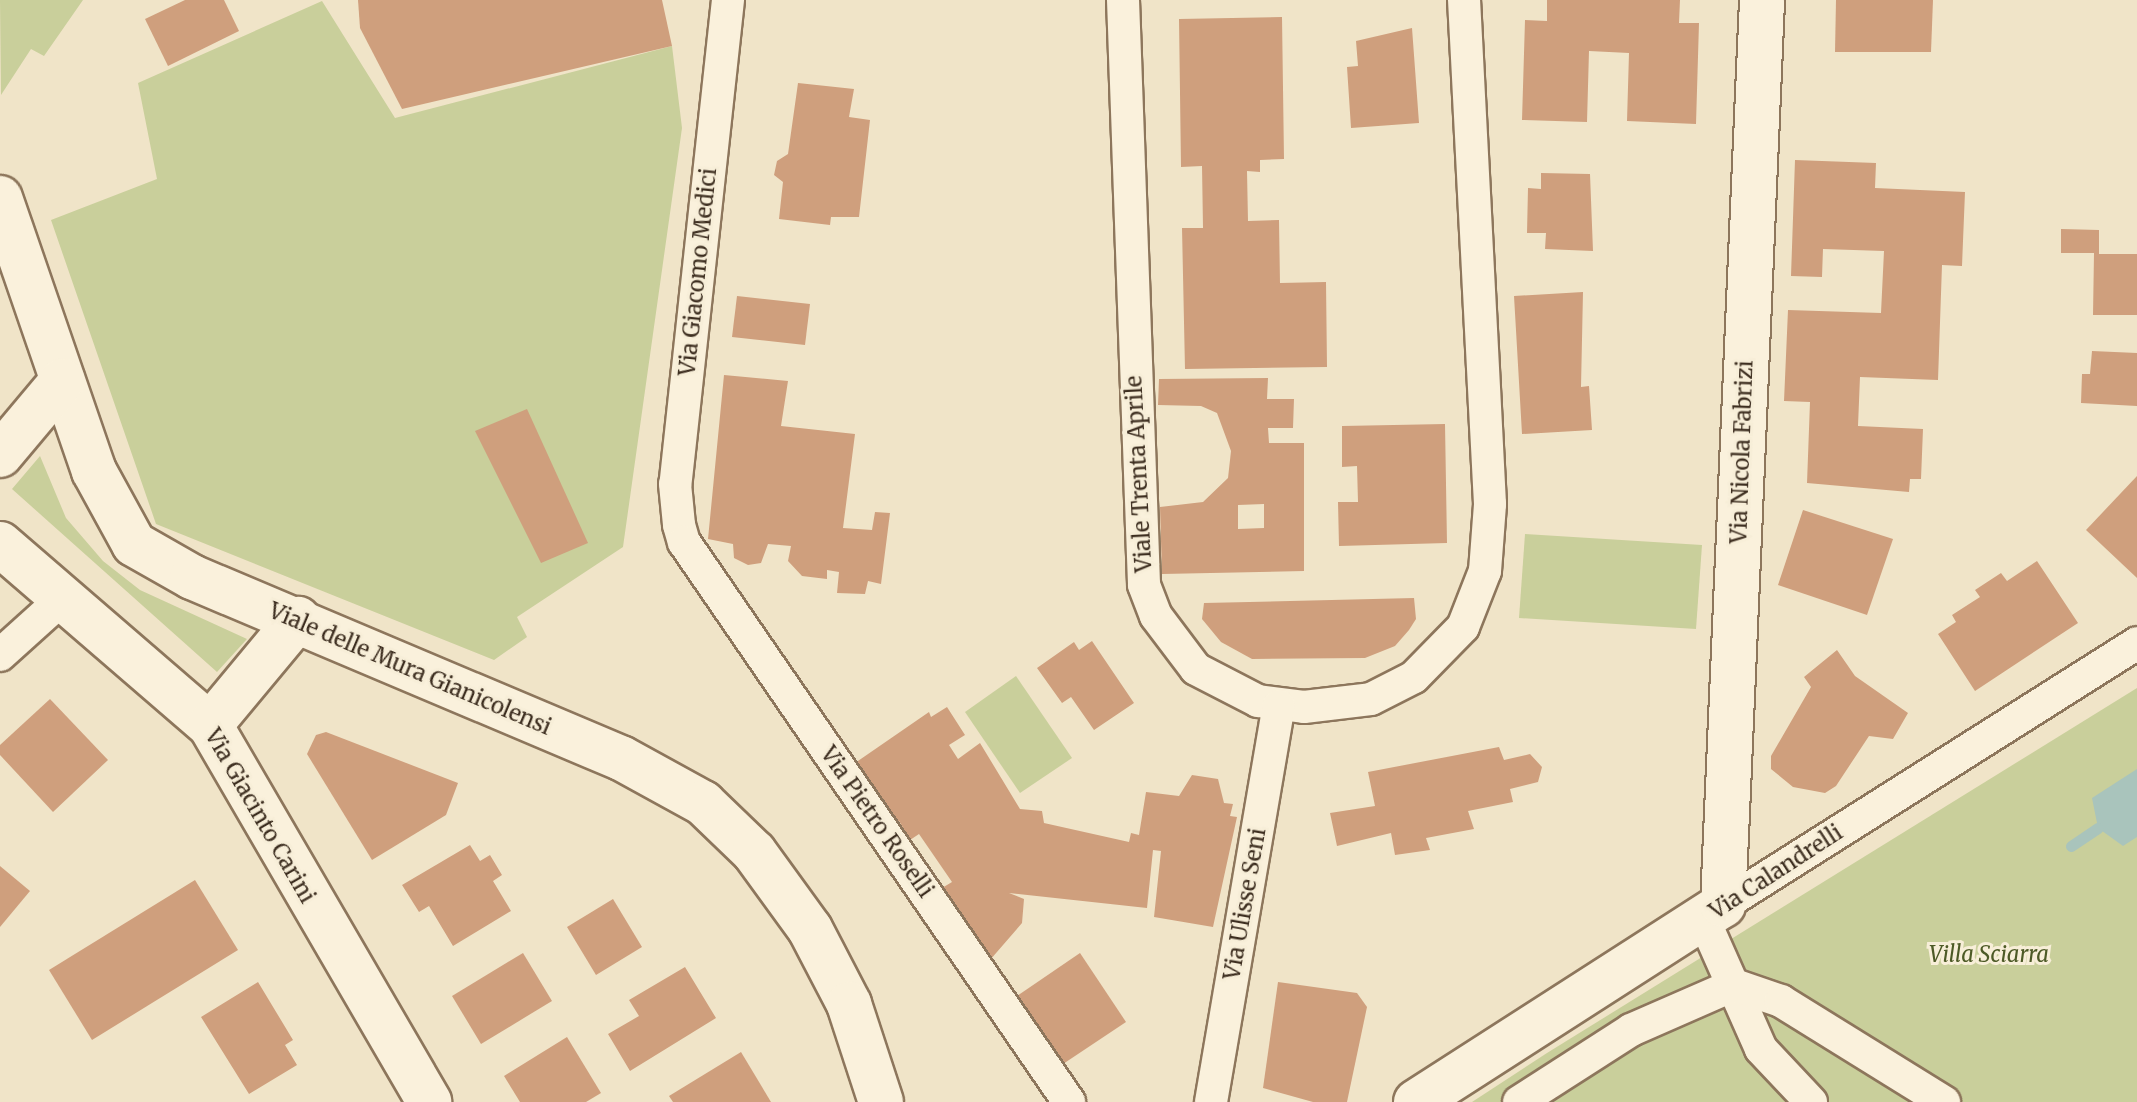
<!DOCTYPE html>
<html>
<head>
<meta charset="utf-8">
<style>
  body { margin:0 }
  #map { position:relative; width:2137px; height:1102px; overflow:hidden; background:#f0e4c8; font-family:Merriweather,serif }
  div>[style] { position:absolute }
  .green>* { inset:0; background:#c9cf9b }
  .water>* { inset:0; background:#a9c4bc }
  .stream>* { height:11px; margin:-5.5px; padding:0 5.5px; transform-origin:5.5px; border-radius:5.5px; background:#a9c4bc }
  .building>* { inset:0; background:#cf9f7d }
  .roads { filter:drop-shadow(2px 0 #8d765c) drop-shadow(-2px 0 #8d765c) drop-shadow(0 2px #8d765c) drop-shadow(0 -2px #8d765c) }
  .street>* { height:32px; margin:-16px; padding:0 16px; transform-origin:16px; border-radius:16px; background:#faf1dc }
  .secondary>* { height:44px; margin:-22px; padding:0 22px; transform-origin:22px; border-radius:22px; background:#faf1dc }
  span { translate:-50% -50%; white-space:nowrap; text-align:center; line-height:1.15; -webkit-text-stroke:6px #f7eed8; paint-order:stroke }
  .street-label { font-size:22px; color:#3d2e20 }
  .park-label { font-size:22px; color:#4d5a26; font-style:italic }
</style>
</head>
<body>
<div id="map">
  <div class="green">
    <div style="clip-path:polygon(0 0,83px 0,44px 56px,31px 49px,1px 95px)"></div>
    <div style="clip-path:polygon(322px 1px,395px 118px,672px 46px,682px 128px,623px 547px,517px 617px,527px 637px,494px 660px,156px 524px,51px 220px,157px 179px,138px 83px)"></div>
    <div style="clip-path:polygon(40px 456px,66px 518px,103px 561px,140px 590px,247px 639px,217px 672px,12px 489px)"></div>
    <div style="clip-path:polygon(1525px 534px,1702px 545px,1696px 629px,1519px 618px)"></div>
    <div style="clip-path:polygon(1016px 676px,1072px 758px,1020px 793px,965px 712px)"></div>
    <div style="clip-path:polygon(2137px 688px,2137px 1102px,1472px 1102px,1547px 1053px)"></div>
  </div>
  <div class="water">
    <div style="clip-path:polygon(2137px 769px,2137px 837px,2123px 846px,2098px 828px,2092px 798px)"></div>
  </div>
  <div class="stream">
    <div style="left:2071px;top:846px;width:32px;rotate:-34deg"></div>
  </div>
  <div class="building">
    <div style="clip-path:polygon(185px 0,224px 0,239px 31px,168px 66px,145px 19px)"></div>
    <div style="clip-path:polygon(358px 0,662px 0,672px 46px,402px 109px,360px 28px)"></div>
    <div style="clip-path:polygon(1547px 0,1680px 0,1679px 23px,1699px 23px,1696px 124px,1627px 121px,1629px 53px,1589px 51px,1587px 122px,1522px 120px,1525px 20px,1547px 21px)"></div>
    <div style="clip-path:polygon(1836px 0,1933px 0,1931px 52px,1835px 52px)"></div>
    <div style="clip-path:polygon(1282px 17px,1284px 159px,1260px 160px,1260px 172px,1247px 171px,1248px 221px,1279px 220px,1280px 283px,1326px 282px,1327px 367px,1185px 369px,1182px 228px,1203px 228px,1202px 166px,1181px 167px,1179px 19px)"></div>
    <div style="clip-path:polygon(1412px 28px,1419px 123px,1351px 128px,1347px 67px,1358px 66px,1356px 41px)"></div>
    <div style="clip-path:polygon(798px 83px,854px 89px,849px 117px,870px 120px,859px 217px,831px 217px,830px 225px,779px 219px,783px 182px,774px 175px,777px 161px,788px 154px)"></div>
    <div style="clip-path:polygon(1795px 160px,1876px 163px,1875px 188px,1965px 192px,1962px 266px,1942px 265px,1938px 380px,1860px 377px,1858px 426px,1923px 429px,1921px 479px,1910px 479px,1909px 492px,1807px 483px,1810px 402px,1784px 401px,1788px 310px,1881px 313px,1884px 251px,1823px 249px,1822px 277px,1791px 276px)"></div>
    <div style="clip-path:polygon(1541px 173px,1590px 174px,1593px 251px,1545px 249px,1546px 233px,1527px 233px,1528px 188px,1541px 189px)"></div>
    <div style="clip-path:polygon(2061px 229px,2099px 230px,2099px 254px,2137px 254px,2137px 315px,2093px 315px,2094px 253px,2061px 253px)"></div>
    <div style="clip-path:polygon(1583px 292px,1581px 387px,1589px 386px,1592px 430px,1522px 434px,1514px 296px)"></div>
    <div style="clip-path:polygon(737px 296px,810px 304px,805px 345px,732px 337px)"></div>
    <div style="clip-path:polygon(2092px 351px,2137px 353px,2137px 406px,2081px 403px,2082px 374px,2090px 374px)"></div>
    <div style="clip-path:polygon(724px 375px,788px 381px,781px 426px,855px 434px,843px 528px,872px 530px,875px 512px,890px 513px,881px 584px,868px 581px,865px 594px,837px 593px,839px 572px,827px 570px,827px 579px,802px 576px,788px 561px,791px 546px,768px 544px,761px 563px,748px 565px,734px 558px,733px 544px,708px 539px)"></div>
    <div style="clip-path:polygon(evenodd,1268px 378px,1267px 399px,1294px 399px,1293px 428px,1268px 428px,1269px 443px,1304px 443px,1304px 571px,1162px 574px,1160px 507px,1203px 502px,1228px 478px,1231px 451px,1217px 413px,1201px 406px,1158px 405px,1159px 379px,1268px 378px,1264px 504px,1264px 528px,1238px 529px,1238px 505px,1264px 504px)"></div>
    <div style="clip-path:polygon(527px 409px,588px 543px,541px 563px,475px 431px)"></div>
    <div style="clip-path:polygon(1445px 424px,1447px 543px,1339px 546px,1338px 502px,1358px 502px,1357px 466px,1342px 467px,1342px 426px)"></div>
    <div style="clip-path:polygon(2137px 476px,2137px 578px,2086px 530px)"></div>
    <div style="clip-path:polygon(1803px 510px,1893px 539px,1867px 615px,1778px 585px)"></div>
    <div style="clip-path:polygon(2037px 561px,2078px 623px,1975px 691px,1938px 634px,1956px 622px,1952px 615px,1980px 597px,1975px 590px,2001px 573px,2007px 581px)"></div>
    <div style="clip-path:polygon(1414px 598px,1416px 619px,1409px 630px,1395px 646px,1365px 658px,1252px 659px,1221px 642px,1202px 619px,1204px 603px)"></div>
    <div style="clip-path:polygon(1092px 641px,1134px 703px,1094px 730px,1071px 697px,1062px 703px,1037px 668px,1074px 642px,1079px 650px)"></div>
    <div style="clip-path:polygon(1837px 650px,1855px 676px,1908px 713px,1893px 739px,1869px 736px,1836px 786px,1825px 793px,1793px 787px,1771px 769px,1771px 756px,1811px 687px,1804px 677px)"></div>
    <div style="clip-path:polygon(50px 699px,108px 760px,53px 812px,0 755px,0 745px)"></div>
    <div style="clip-path:polygon(947px 707px,965px 735px,949px 745px,958px 759px,980px 743px,1020px 809px,1042px 811px,1044px 823px,1129px 842px,1131px 833px,1139px 835px,1146px 792px,1179px 796px,1192px 775px,1218px 779px,1224px 803px,1233px 804px,1230px 816px,1237px 817px,1213px 927px,1154px 917px,1161px 851px,1153px 850px,1147px 908px,1009px 893px,1024px 899px,1022px 923px,990px 960px,942px 888px,952px 882px,919px 834px,910px 840px,899px 821px,893px 825px,855px 763px,929px 712px,931px 717px)"></div>
    <div style="clip-path:polygon(326px 732px,458px 783px,446px 815px,372px 860px,307px 754px,316px 735px)"></div>
    <div style="clip-path:polygon(1499px 747px,1504px 760px,1530px 754px,1542px 767px,1538px 782px,1510px 789px,1513px 802px,1468px 811px,1474px 829px,1426px 838px,1430px 850px,1395px 855px,1391px 833px,1337px 846px,1330px 813px,1375px 806px,1368px 772px)"></div>
    <div style="clip-path:polygon(470px 845px,480px 861px,490px 855px,502px 875px,493px 881px,511px 911px,453px 946px,429px 906px,419px 912px,402px 885px)"></div>
    <div style="clip-path:polygon(0 866px,30px 891px,0 927px)"></div>
    <div style="clip-path:polygon(195px 880px,238px 950px,92px 1040px,49px 970px)"></div>
    <div style="clip-path:polygon(613px 899px,642px 947px,596px 975px,567px 927px)"></div>
    <div style="clip-path:polygon(523px 953px,552px 1001px,481px 1044px,452px 996px)"></div>
    <div style="clip-path:polygon(1080px 953px,1126px 1022px,1063px 1064px,1017px 996px)"></div>
    <div style="clip-path:polygon(685px 967px,716px 1018px,630px 1071px,608px 1034px,639px 1016px,629px 1000px)"></div>
    <div style="clip-path:polygon(258px 982px,293px 1040px,285px 1045px,297px 1065px,249px 1094px,201px 1017px)"></div>
    <div style="clip-path:polygon(1278px 982px,1357px 993px,1367px 1007px,1347px 1102px,1313px 1102px,1263px 1088px)"></div>
    <div style="clip-path:polygon(567px 1037px,601px 1093px,586px 1102px,520px 1102px,504px 1076px)"></div>
    <div style="clip-path:polygon(741px 1052px,771px 1102px,673px 1102px,669px 1096px)"></div>
  </div>
  <div class="roads">
    <div class="street">
      <div style="left:728px;top:0;width:487px;rotate:96.2deg"></div>
      <div style="left:675px;top:484px;width:41px;rotate:84.4deg"></div>
      <div style="left:679px;top:525px;width:18px;rotate:74deg"></div>
      <div style="left:684px;top:542px;width:680px;rotate:55.49deg"></div>
      <div style="left:1123px;top:0;width:585px;rotate:87.94deg"></div>
      <div style="left:1144px;top:585px;width:33px;rotate:69deg"></div>
      <div style="left:1156px;top:616px;width:66px;rotate:53deg"></div>
      <div style="left:1196px;top:669px;width:70px;rotate:27.3deg"></div>
      <div style="left:1258px;top:701px;width:46px;rotate:7.4deg"></div>
      <div style="left:1304px;top:707px;width:67px;rotate:-6.8deg"></div>
      <div style="left:1371px;top:699px;width:48px;rotate:-27.1deg"></div>
      <div style="left:1414px;top:677px;width:70px;rotate:-45.6deg"></div>
      <div style="left:1463px;top:627px;width:60px;rotate:-68.6deg"></div>
      <div style="left:1485px;top:571px;width:67px;rotate:-85.7deg"></div>
      <div style="left:1490px;top:504px;width:505px;rotate:-92.95deg"></div>
      <div style="left:0;top:655px;width:85px;rotate:-42.1deg"></div>
      <div style="left:1723px;top:905px;width:490px;rotate:-32.3deg"></div>
      <div style="left:1703px;top:918px;width:143px;rotate:66.1deg"></div>
      <div style="left:1761px;top:1049px;width:73px;rotate:46.7deg"></div>
      <div style="left:1211px;top:1102px;width:402px;rotate:-80.3deg"></div>
      <div style="left:1519px;top:1102px;width:133px;rotate:-32.7deg"></div>
      <div style="left:1631px;top:1030px;width:112px;rotate:-23.6deg"></div>
      <div style="left:1734px;top:985px;width:50px;rotate:18.8deg"></div>
      <div style="left:1781px;top:1001px;width:192px;rotate:31.8deg"></div>
    </div>
    <div class="secondary">
      <div style="left:0;top:198px;width:289px;rotate:71deg"></div>
      <div style="left:94px;top:471px;width:83px;rotate:61.3deg"></div>
      <div style="left:134px;top:544px;width:67px;rotate:29.6deg"></div>
      <div style="left:192px;top:577px;width:466px;rotate:22.9deg"></div>
      <div style="left:621px;top:758px;width:94px;rotate:28.8deg"></div>
      <div style="left:703px;top:803px;width:71px;rotate:43.9deg"></div>
      <div style="left:754px;top:852px;width:95px;rotate:54deg"></div>
      <div style="left:810px;top:929px;width:85px;rotate:62.5deg"></div>
      <div style="left:849px;top:1004px;width:103px;rotate:71.9deg"></div>
      <div style="left:0;top:455px;width:97px;rotate:-50deg"></div>
      <div style="left:0;top:544px;width:277px;rotate:40.8deg"></div>
      <div style="left:210px;top:725px;width:436px;rotate:59.8deg"></div>
      <div style="left:210px;top:725px;width:138px;rotate:-50.3deg"></div>
      <div style="left:1416px;top:1102px;width:365px;rotate:-32.7deg"></div>
      <div style="left:1723px;top:905px;width:906px;rotate:-87.53deg"></div>
    </div>
  </div>
  <div class="street-label">
    <span style="left:698px;top:272px;rotate:-84deg">Via Giacomo Medici</span>
    <span style="left:1742px;top:452px;rotate:-88deg">Via Nicola Fabrizi</span>
    <span style="left:1139px;top:474px;rotate:-93deg">Viale Trenta Aprile</span>
    <span style="left:410px;top:669px;rotate:23deg">Viale delle Mura Gianicolensi</span>
    <span style="left:260px;top:816px;rotate:60deg">Via Giacinto Carini</span>
    <span style="left:877px;top:822px;rotate:55deg">Via Pietro Roselli</span>
    <span style="left:1776px;top:872px;rotate:-33deg">Via Calandrelli</span>
    <span style="left:1245px;top:904px;rotate:-80deg">Via Ulisse Seni</span>
  </div>
  <div class="park-label">
    <span style="left:1989px;top:955px">Villa Sciarra</span>
  </div>
</div>
</body>
</html>
